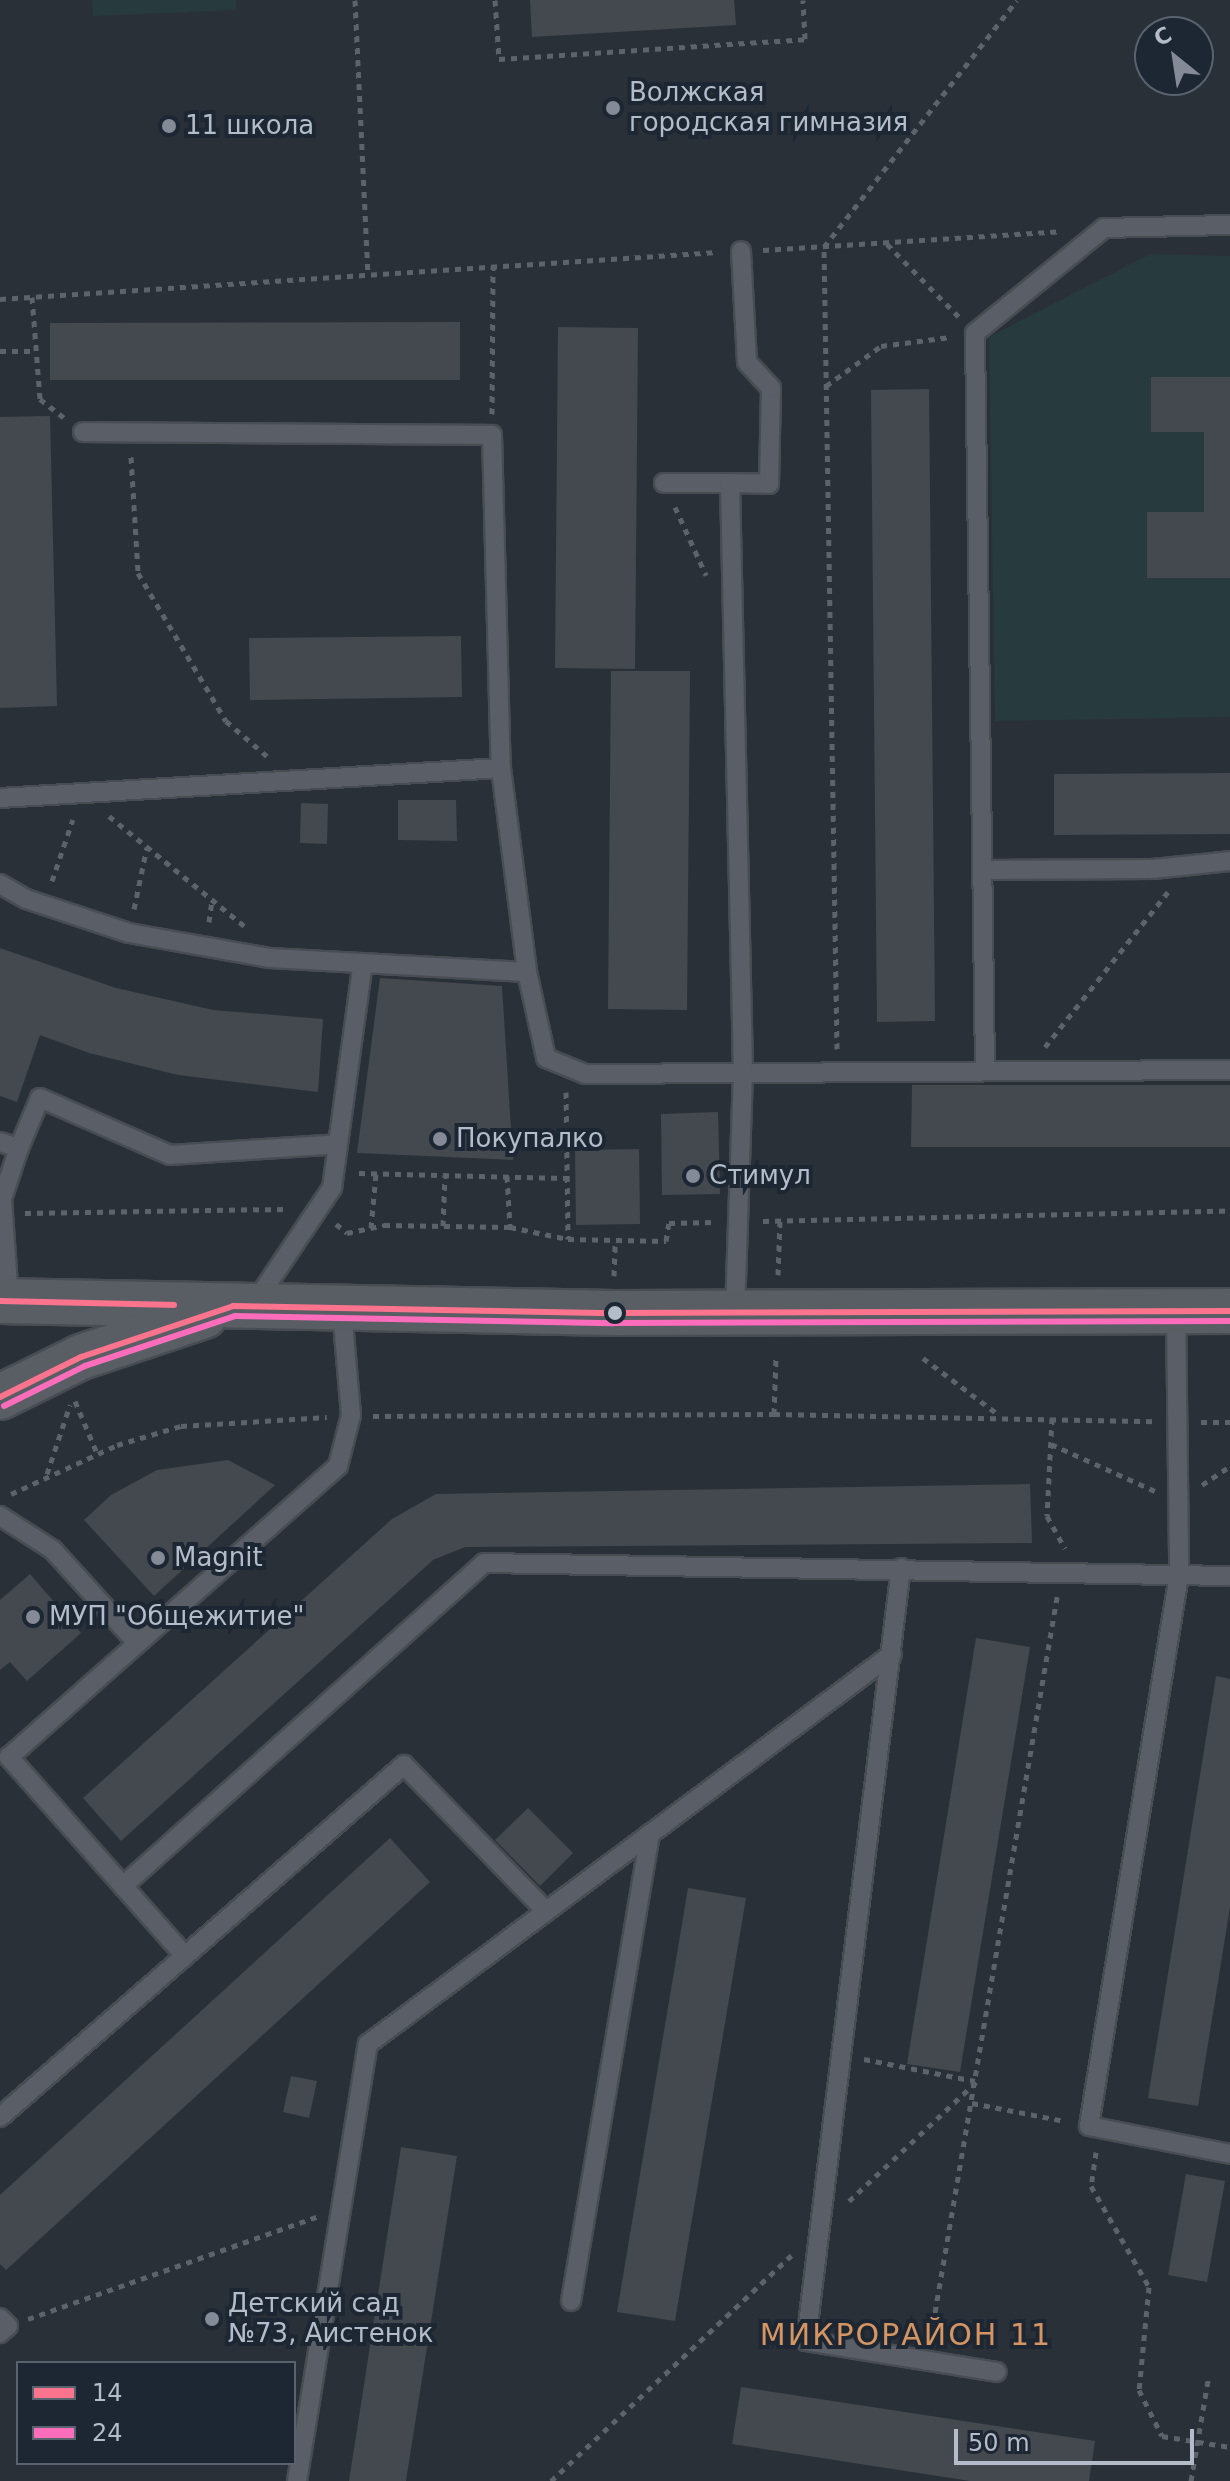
<!DOCTYPE html>
<html>
<head>
<meta charset="utf-8">
<style>
  body { margin:0 }
  #map { position:relative; width:1230px; height:2481px; overflow:hidden; background:#2a3038; font-family:"DejaVu Sans",sans-serif }
  div>[style] { position:absolute }
  .green>* { inset:0; background:#273a3e }
  .building>* { inset:0; background:#444950 }
  .path>* { height:5px; margin-top:-2.5px; transform-origin:0; background:repeating-linear-gradient(90deg,#5d636a 0 6px,transparent 0 12px) }
  .roads { filter:drop-shadow(2px 0 #484c53) drop-shadow(-2px 0 #484c53) drop-shadow(0 2px #484c53) drop-shadow(0 -2px #484c53) }
  .lane>* { height:18px; margin:-9px; padding:0 9px; transform-origin:9px; border-radius:9px; background:#5a5e66 }
  .secondary>* { height:44px; margin:-22px; padding:0 22px; transform-origin:22px; border-radius:22px; background:#595d64 }
  .bus-1>* { height:6px; margin:-3px; padding:0 3px; transform-origin:3px; border-radius:3px; background:#fc738d }
  .bus-2>* { height:6px; margin:-3px; padding:0 3px; transform-origin:3px; border-radius:3px; background:#fb6dba }
  .dots>* { width:22px; height:22px; translate:-50% -50%; box-sizing:border-box; border:4px solid #1d2633; border-radius:50% }
  span { translate:-50% -50%; white-space:nowrap; text-align:center; line-height:1.15; -webkit-text-stroke:8px #1d2633; paint-order:stroke }
  .poi-label { font-size:26px; color:#b4bcc9 }
  .left { translate:0 -50%; text-align:left }
  .quarter-label { font-size:30px; color:#d59563; letter-spacing:2px }
  .legend { position:absolute; left:16px; top:2361px; width:280px; height:104px; box-sizing:border-box; background:#1d2633; border:2px solid #59626f; margin:0; padding:10px 14px; list-style:none; font-size:24px; color:#b4bcc9 }
  .legend li { display:flex; align-items:center; gap:16px; height:40px }
  .legend b { width:40px; border:2px solid #59626f }
  .north { position:absolute; left:1134px; top:16px; width:80px; height:80px; box-sizing:border-box; background:#1d2633; border:2px solid #59626f; border-radius:50%; rotate:330deg; font-size:22px; font-weight:700; line-height:32px; text-align:center; color:#b4bcc9 }
  .north::after { content:''; display:block; margin:auto; width:28px; height:36px; background:#848b96; clip-path:polygon(50% 0,100% 100%,50% 72%,0 100%) }
  .scale { position:absolute; left:954px; top:2429px; width:240px; height:36px; box-sizing:border-box; border:4px solid #b4bcc9; border-top:0; padding-left:10px; font-size:24px; line-height:28px; white-space:nowrap; color:#b4bcc9; -webkit-text-stroke:6px #1d2633; paint-order:stroke }
</style>
</head>
<body>
<div id="map">
  <div class="green">
    <div style="clip-path:polygon(92px 0,236px 0,236px 10px,93px 16px)"></div>
    <div style="clip-path:polygon(1150px 254px,1230px 256px,1230px 717px,995px 721px,989px 337px)"></div>
  </div>
  <div class="building">
    <div style="clip-path:polygon(530px 0,734px 0,736px 25px,532px 37px)"></div>
    <div style="clip-path:polygon(460px 322px,460px 380px,50px 380px,50px 323px)"></div>
    <div style="clip-path:polygon(558px 327px,638px 328px,635px 669px,555px 668px)"></div>
    <div style="clip-path:polygon(1151px 377px,1230px 377px,1230px 578px,1147px 578px,1147px 512px,1204px 512px,1204px 432px,1151px 432px)"></div>
    <div style="clip-path:polygon(929px 389px,935px 1021px,877px 1022px,871px 390px)"></div>
    <div style="clip-path:polygon(50px 416px,57px 706px,0 708px,0 417px)"></div>
    <div style="clip-path:polygon(461px 636px,462px 697px,250px 700px,249px 638px)"></div>
    <div style="clip-path:polygon(611px 671px,690px 671px,687px 1010px,608px 1009px)"></div>
    <div style="clip-path:polygon(1230px 773px,1230px 834px,1054px 835px,1054px 774px)"></div>
    <div style="clip-path:polygon(398px 800px,456px 800px,457px 841px,398px 840px)"></div>
    <div style="clip-path:polygon(301px 803px,328px 804px,327px 844px,300px 843px)"></div>
    <div style="clip-path:polygon(0 948px,116px 988px,213px 1010px,323px 1019px,318px 1092px,178px 1075px,89px 1053px,40px 1035px,17px 1102px,0 1096px)"></div>
    <div style="clip-path:polygon(380px 978px,502px 986px,513px 1160px,357px 1153px)"></div>
    <div style="clip-path:polygon(912px 1085px,1230px 1085px,1230px 1147px,911px 1147px)"></div>
    <div style="clip-path:polygon(718px 1112px,720px 1194px,662px 1195px,661px 1114px)"></div>
    <div style="clip-path:polygon(639px 1149px,640px 1224px,576px 1225px,575px 1150px)"></div>
    <div style="clip-path:polygon(228px 1460px,275px 1485px,154px 1596px,84px 1520px,111px 1495px,157px 1470px)"></div>
    <div style="clip-path:polygon(1030px 1484px,1032px 1543px,465px 1547px,433px 1560px,121px 1841px,83px 1798px,392px 1519px,436px 1494px)"></div>
    <div style="clip-path:polygon(30px 1574px,81px 1633px,27px 1681px,10px 1662px,0 1670px,0 1600px)"></div>
    <div style="clip-path:polygon(976px 1638px,1030px 1647px,960px 2072px,907px 2064px)"></div>
    <div style="clip-path:polygon(1216px 1676px,1230px 1679px,1230px 1907px,1198px 2106px,1148px 2098px)"></div>
    <div style="clip-path:polygon(528px 1808px,573px 1853px,540px 1886px,495px 1840px)"></div>
    <div style="clip-path:polygon(390px 1838px,430px 1882px,6px 2270px,0 2264px,0 2195px)"></div>
    <div style="clip-path:polygon(688px 1888px,746px 1898px,675px 2321px,617px 2312px)"></div>
    <div style="clip-path:polygon(291px 2076px,317px 2081px,309px 2118px,283px 2112px)"></div>
    <div style="clip-path:polygon(401px 2147px,457px 2156px,406px 2481px,349px 2481px)"></div>
    <div style="clip-path:polygon(1186px 2174px,1225px 2181px,1207px 2282px,1168px 2275px)"></div>
    <div style="clip-path:polygon(741px 2387px,1095px 2441px,1089px 2481px,970px 2481px,732px 2444px)"></div>
  </div>
  <div class="path">
    <div style="left:355px;top:0;width:274px;rotate:87.3deg"></div>
    <div style="left:495px;top:0;width:59px;rotate:86.1deg"></div>
    <div style="left:499px;top:59px;width:307px;rotate:-3.7deg"></div>
    <div style="left:805px;top:39px;width:39px;rotate:-93deg"></div>
    <div style="left:887px;top:244px;width:103px;rotate:45.4deg"></div>
    <div style="left:763px;top:250px;width:299px;rotate:-3.6deg"></div>
    <div style="left:32px;top:297px;width:102px;rotate:85.5deg"></div>
    <div style="left:40px;top:399px;width:33px;rotate:38deg"></div>
    <div style="left:0;top:299px;width:719px;rotate:-3.75deg"></div>
    <div style="left:0;top:351px;width:35px"></div>
    <div style="left:826px;top:386px;width:68px;rotate:-36deg"></div>
    <div style="left:881px;top:346px;width:70px;rotate:-7.4deg"></div>
    <div style="left:492px;top:414px;width:148px;rotate:-89.6deg"></div>
    <div style="left:131px;top:457px;width:116px;rotate:86.5deg"></div>
    <div style="left:138px;top:573px;width:172px;rotate:59.3deg"></div>
    <div style="left:226px;top:721px;width:54px;rotate:40.5deg"></div>
    <div style="left:675px;top:507px;width:75px;rotate:65.5deg"></div>
    <div style="left:109px;top:816px;width:178px;rotate:39.1deg"></div>
    <div style="left:52px;top:881px;width:65px;rotate:-71.3deg"></div>
    <div style="left:134px;top:909px;width:63px;rotate:-78.2deg"></div>
    <div style="left:209px;top:922px;width:22px;rotate:-82deg"></div>
    <div style="left:1045px;top:1047px;width:198px;rotate:-51.6deg"></div>
    <div style="left:837px;top:1049px;width:802px;rotate:-90.93deg"></div>
    <div style="left:824px;top:247px;width:313px;rotate:-52deg"></div>
    <div style="left:566px;top:1092px;width:147px;rotate:89.2deg"></div>
    <div style="left:359px;top:1173px;width:208px;rotate:1.4deg"></div>
    <div style="left:507px;top:1176px;width:51px;rotate:86.6deg"></div>
    <div style="left:25px;top:1213px;width:262px;rotate:-0.9deg"></div>
    <div style="left:763px;top:1221px;width:467px;rotate:-1.3deg"></div>
    <div style="left:336px;top:1224px;width:14px;rotate:39deg"></div>
    <div style="left:347px;top:1233px;width:38px;rotate:-12deg"></div>
    <div style="left:384px;top:1225px;width:126px;rotate:0.9deg"></div>
    <div style="left:510px;top:1227px;width:59px;rotate:11.7deg"></div>
    <div style="left:568px;top:1239px;width:98px;rotate:1.2deg"></div>
    <div style="left:666px;top:1241px;width:18px;rotate:-81deg"></div>
    <div style="left:669px;top:1223px;width:44px;rotate:-1.3deg"></div>
    <div style="left:443px;top:1226px;width:51px;rotate:-87.8deg"></div>
    <div style="left:371px;top:1228px;width:55px;rotate:-84.8deg"></div>
    <div style="left:778px;top:1275px;width:55px;rotate:-87.9deg"></div>
    <div style="left:614px;top:1276px;width:35px;rotate:-88deg"></div>
    <div style="left:923px;top:1358px;width:95px;rotate:36.9deg"></div>
    <div style="left:75px;top:1401px;width:56px;rotate:67.1deg"></div>
    <div style="left:774px;top:1414px;width:56px;rotate:-88deg"></div>
    <div style="left:373px;top:1416px;width:401px;rotate:-0.3deg"></div>
    <div style="left:774px;top:1414px;width:381px;rotate:1.1deg"></div>
    <div style="left:1052px;top:1418px;width:98px;rotate:92.9deg"></div>
    <div style="left:1047px;top:1516px;width:37px;rotate:61deg"></div>
    <div style="left:1201px;top:1422px;width:29px"></div>
    <div style="left:1051px;top:1444px;width:114px;rotate:24.3deg"></div>
    <div style="left:47px;top:1474px;width:73px;rotate:-71.6deg"></div>
    <div style="left:1202px;top:1485px;width:34px;rotate:-34deg"></div>
    <div style="left:11px;top:1494px;width:117px;rotate:-24.8deg"></div>
    <div style="left:117px;top:1445px;width:67px;rotate:-16.5deg"></div>
    <div style="left:181px;top:1426px;width:146px;rotate:-3.5deg"></div>
    <div style="left:864px;top:2059px;width:113px;rotate:11.2deg"></div>
    <div style="left:972px;top:2103px;width:95px;rotate:11deg"></div>
    <div style="left:1096px;top:2152px;width:34px;rotate:98deg"></div>
    <div style="left:1091px;top:2186px;width:116px;rotate:60.1deg"></div>
    <div style="left:1149px;top:2287px;width:103px;rotate:95.5deg"></div>
    <div style="left:1139px;top:2390px;width:51px;rotate:63.4deg"></div>
    <div style="left:1162px;top:2436px;width:69px;rotate:9.2deg"></div>
    <div style="left:849px;top:2201px;width:174px;rotate:-43.1deg"></div>
    <div style="left:28px;top:2319px;width:306px;rotate:-19.5deg"></div>
    <div style="left:931px;top:2336px;width:750px;rotate:-80.32deg"></div>
    <div style="left:551px;top:2481px;width:330px;rotate:-43.2deg"></div>
    <div style="left:1191px;top:2481px;width:102px;rotate:-80.4deg"></div>
  </div>
  <div class="roads">
    <div class="lane">
      <div style="left:83px;top:432px;width:409px;rotate:0.4deg"></div>
      <div style="left:492px;top:435px;width:333px;rotate:88.5deg"></div>
      <div style="left:664px;top:483px;width:66px"></div>
      <div style="left:0;top:798px;width:502px;rotate:-3.43deg"></div>
      <div style="left:501px;top:768px;width:206px;rotate:82.7deg"></div>
      <div style="left:982px;top:870px;width:171px;rotate:-0.3deg"></div>
      <div style="left:1153px;top:869px;width:77px;rotate:-5.9deg"></div>
      <div style="left:0;top:884px;width:30px;rotate:30deg"></div>
      <div style="left:26px;top:899px;width:108px;rotate:18.3deg"></div>
      <div style="left:129px;top:933px;width:142px;rotate:10.1deg"></div>
      <div style="left:269px;top:958px;width:258px;rotate:3.1deg"></div>
      <div style="left:527px;top:972px;width:88px;rotate:77.5deg"></div>
      <div style="left:546px;top:1058px;width:42px;rotate:22.3deg"></div>
      <div style="left:585px;top:1074px;width:645px;rotate:-0.36deg"></div>
      <div style="left:985px;top:1069px;width:736px;rotate:-90.78deg"></div>
      <div style="left:975px;top:333px;width:166px;rotate:-39.1deg"></div>
      <div style="left:1104px;top:228px;width:126px;rotate:-1.4deg"></div>
      <div style="left:0;top:1142px;width:20px;rotate:18deg"></div>
      <div style="left:19px;top:1148px;width:54px;rotate:-67.2deg"></div>
      <div style="left:40px;top:1098px;width:142px;rotate:23.7deg"></div>
      <div style="left:170px;top:1155px;width:168px;rotate:-3.7deg"></div>
      <div style="left:9px;top:1301px;width:102px;rotate:-93.9deg"></div>
      <div style="left:2px;top:1199px;width:54px;rotate:-71.6deg"></div>
      <div style="left:254px;top:1304px;width:140px;rotate:-56.1deg"></div>
      <div style="left:332px;top:1188px;width:227px;rotate:-82.2deg"></div>
      <div style="left:1176px;top:1311px;width:264px;rotate:89.3deg"></div>
      <div style="left:1179px;top:1575px;width:558px;rotate:99.28deg"></div>
      <div style="left:1089px;top:2126px;width:144px;rotate:11.2deg"></div>
      <div style="left:735px;top:1313px;width:243px;rotate:-88.1deg"></div>
      <div style="left:743px;top:1070px;width:587px;rotate:-91.27deg"></div>
      <div style="left:730px;top:483px;width:39px;rotate:1deg"></div>
      <div style="left:769px;top:484px;width:96px;rotate:-88.8deg"></div>
      <div style="left:771px;top:388px;width:35px;rotate:-133deg"></div>
      <div style="left:747px;top:362px;width:111px;rotate:-93.1deg"></div>
      <div style="left:0;top:1516px;width:63px;rotate:32.7deg"></div>
      <div style="left:53px;top:1550px;width:124px;rotate:47.9deg"></div>
      <div style="left:901px;top:1568px;width:779px;rotate:97.01deg"></div>
      <div style="left:806px;top:2341px;width:193px;rotate:9.2deg"></div>
      <div style="left:123px;top:1886px;width:484px;rotate:-41.8deg"></div>
      <div style="left:484px;top:1563px;width:746px;rotate:1deg"></div>
      <div style="left:185px;top:1956px;width:266px;rotate:-131.5deg"></div>
      <div style="left:9px;top:1757px;width:439px;rotate:-41.5deg"></div>
      <div style="left:338px;top:1466px;width:53px;rotate:-75.7deg"></div>
      <div style="left:351px;top:1415px;width:106px;rotate:-94.9deg"></div>
      <div style="left:0;top:2117px;width:536px;rotate:-41.07deg"></div>
      <div style="left:404px;top:1765px;width:204px;rotate:45.8deg"></div>
      <div style="left:571px;top:2301px;width:474px;rotate:-80.4deg"></div>
      <div style="left:0;top:2318px;width:11px;rotate:45deg"></div>
      <div style="left:8px;top:2326px;width:11px;rotate:139deg"></div>
      <div style="left:297px;top:2481px;width:443px;rotate:-80.8deg"></div>
      <div style="left:368px;top:2044px;width:653px;rotate:-36.66deg"></div>
    </div>
    <div class="secondary">
      <div style="left:0;top:1301px;width:613px;rotate:1.12deg"></div>
      <div style="left:613px;top:1313px;width:617px;rotate:-0.19deg"></div>
      <div style="left:0;top:1397px;width:90px;rotate:-26.3deg"></div>
      <div style="left:81px;top:1357px;width:130px;rotate:-18.4deg"></div>
    </div>
  </div>
  <div class="bus-1">
    <div style="left:0;top:1301px;width:174px;rotate:1.3deg"></div>
    <div style="left:0;top:1397px;width:90px;rotate:-26.3deg"></div>
    <div style="left:81px;top:1357px;width:160px;rotate:-18.5deg"></div>
    <div style="left:233px;top:1306px;width:380px;rotate:1.1deg"></div>
    <div style="left:613px;top:1313px;width:617px;rotate:-0.19deg"></div>
  </div>
  <div class="bus-2">
    <div style="left:4px;top:1406px;width:90px;rotate:-26.3deg"></div>
    <div style="left:85px;top:1366px;width:158px;rotate:-18.4deg"></div>
    <div style="left:235px;top:1316px;width:378px;rotate:1.1deg"></div>
    <div style="left:613px;top:1323px;width:617px;rotate:-0.19deg"></div>
  </div>
  <div class="dots">
    <div style="left:613px;top:108px;background:#848b96"></div>
    <div style="left:169px;top:126px;background:#848b96"></div>
    <div style="left:440px;top:1139px;background:#848b96"></div>
    <div style="left:693px;top:1176px;background:#848b96"></div>
    <div style="left:615px;top:1313px;background:#b4bcc9"></div>
    <div style="left:158px;top:1558px;background:#848b96"></div>
    <div style="left:33px;top:1617px;background:#848b96"></div>
    <div style="left:212px;top:2319px;background:#848b96"></div>
  </div>
  <div class="poi-label">
    <span class="left" style="left:629px;top:108px">Волжская<br>городская гимназия</span>
    <span class="left" style="left:185px;top:126px">11 школа</span>
    <span class="left" style="left:456px;top:1139px">Покупалко</span>
    <span class="left" style="left:709px;top:1176px">Стимул</span>
    <span class="left" style="left:174px;top:1558px">Magnit</span>
    <span class="left" style="left:49px;top:1617px">МУП "Общежитие"</span>
    <span class="left" style="left:228px;top:2319px">Детский сад<br>№73, Аистенок</span>
  </div>
  <div class="quarter-label">
    <span style="left:906px;top:2335px">МИКРОРАЙОН 11</span>
  </div>
  <ul class="legend">
  <li><b style="height:10px;background:#fc738d"></b>14</li>
  <li><b style="height:10px;background:#fb6dba"></b>24</li>
  </ul>
  <div class="north">С</div>
  <div class="scale">50 m</div>
</div>
</body>
</html>
